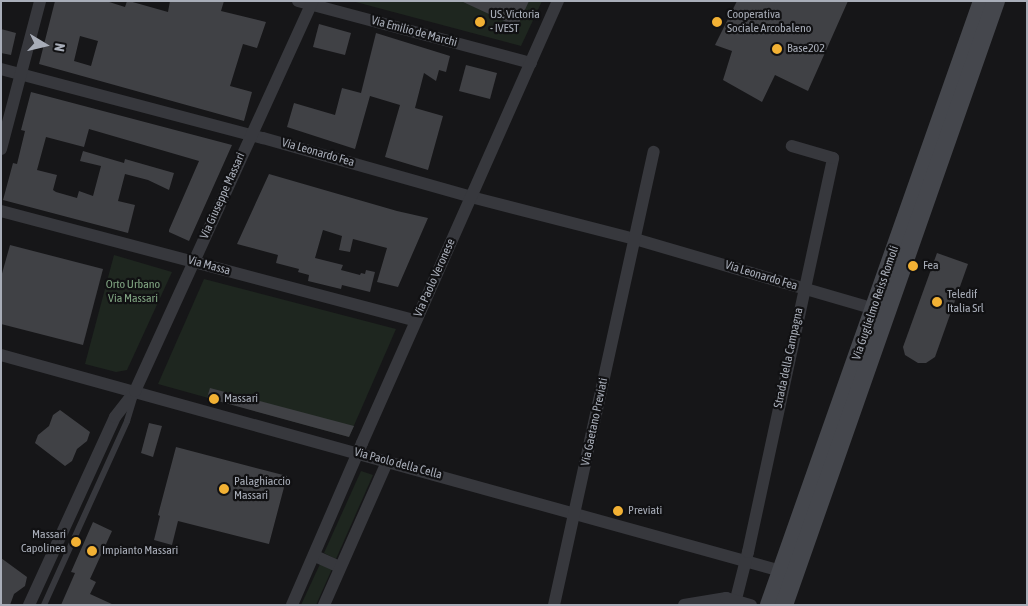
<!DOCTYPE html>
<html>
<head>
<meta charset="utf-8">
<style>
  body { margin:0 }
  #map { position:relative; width:1028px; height:606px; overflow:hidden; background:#161618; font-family:"Asap Condensed",sans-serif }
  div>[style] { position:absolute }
  .green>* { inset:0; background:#1e261f }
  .building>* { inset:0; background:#404145 }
  .service>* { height:6px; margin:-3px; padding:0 3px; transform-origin:3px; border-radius:3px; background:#37383d }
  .minor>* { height:12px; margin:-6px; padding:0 6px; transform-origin:6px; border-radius:6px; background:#37383d }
  .secondary>* { height:18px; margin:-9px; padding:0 9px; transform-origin:9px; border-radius:9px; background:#45474d }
  .dots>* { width:14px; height:14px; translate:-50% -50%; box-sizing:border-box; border:2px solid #111113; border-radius:50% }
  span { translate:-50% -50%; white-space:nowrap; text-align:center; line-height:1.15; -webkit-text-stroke:4.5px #111113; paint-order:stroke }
  .poi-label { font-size:12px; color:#a8adb8 }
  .left { translate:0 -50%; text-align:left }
  .right { translate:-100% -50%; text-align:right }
  .street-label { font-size:12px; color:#a8adb8 }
  .park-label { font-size:12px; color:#7fa381 }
  .frame { position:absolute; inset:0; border:2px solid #a8adb8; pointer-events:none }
  .north { position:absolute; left:20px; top:20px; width:50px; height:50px; -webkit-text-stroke:4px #111113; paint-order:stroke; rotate:99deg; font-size:14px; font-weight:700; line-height:20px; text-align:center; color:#a8adb8 }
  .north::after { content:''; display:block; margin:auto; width:18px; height:22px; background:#a8adb8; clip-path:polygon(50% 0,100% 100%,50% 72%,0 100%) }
</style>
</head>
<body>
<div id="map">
  <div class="green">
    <div style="clip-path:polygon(352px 1px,542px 1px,521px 46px)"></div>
    <div style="clip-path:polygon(114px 255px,172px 272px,127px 370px,116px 372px,85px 364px)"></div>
    <div style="clip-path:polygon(204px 279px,396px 329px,349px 437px,158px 384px)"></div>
    <div style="clip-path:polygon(361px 471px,373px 475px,336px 559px,324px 553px)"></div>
    <div style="clip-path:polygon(320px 564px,332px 569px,316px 605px,301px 605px)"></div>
  </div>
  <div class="building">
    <div style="clip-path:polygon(evenodd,55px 1px,106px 1px,125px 7px,127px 1px,129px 1px,168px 12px,170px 1px,224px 1px,221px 11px,266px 22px,257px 48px,243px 44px,230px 86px,252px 92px,244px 121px,39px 64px,55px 1px,80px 36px,98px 41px,91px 66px,74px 61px,80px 36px)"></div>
    <div style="clip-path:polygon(461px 1px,529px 1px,517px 27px)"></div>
    <div style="clip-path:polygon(737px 1px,848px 1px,808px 91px,775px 75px,762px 102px,723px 80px,732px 51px,715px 45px)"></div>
    <div style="clip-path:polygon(319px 24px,351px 33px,345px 55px,313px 47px)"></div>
    <div style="clip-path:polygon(1px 29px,16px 33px,11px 55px,1px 53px)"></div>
    <div style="clip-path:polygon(376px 33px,450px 56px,446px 72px,439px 70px,436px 81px,424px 73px,415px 108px,443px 116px,428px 170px,385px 157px,400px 105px,370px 96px,355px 149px,287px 127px,294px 103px,335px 115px,342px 88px,361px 93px)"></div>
    <div style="clip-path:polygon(466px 65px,497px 73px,490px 99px,459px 91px)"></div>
    <div style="clip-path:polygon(31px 92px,232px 145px,189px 241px,169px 232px,169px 230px,199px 161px,89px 129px,84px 147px,46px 137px,37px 170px,57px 175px,53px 190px,56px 192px,77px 198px,79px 191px,93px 196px,101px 166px,80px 161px,83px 151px,124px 163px,125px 159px,174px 173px,169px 190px,148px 180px,125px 174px,118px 201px,135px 205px,128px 233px,3px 200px,13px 163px,17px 164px,25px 131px,21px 130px)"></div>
    <div style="clip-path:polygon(269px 174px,397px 211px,428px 218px,398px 287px,377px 282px,387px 248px,353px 239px,350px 252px,339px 250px,342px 236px,323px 230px,315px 258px,343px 265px,341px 270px,360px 275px,361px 273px,365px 274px,366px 270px,375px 272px,370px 292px,342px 285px,341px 289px,308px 281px,309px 275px,298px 272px,299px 269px,276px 263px,278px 255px,237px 244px)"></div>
    <div style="clip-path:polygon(10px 245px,103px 269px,83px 345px,1px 324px,1px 277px)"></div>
    <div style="clip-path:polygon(937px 253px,968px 264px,935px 357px,926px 363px,918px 363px,905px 355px,903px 347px)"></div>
    <div style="clip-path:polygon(210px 388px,354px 426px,349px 437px,207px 398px)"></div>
    <div style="clip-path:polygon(60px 410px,90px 432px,87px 441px,77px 449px,72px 461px,65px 466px,35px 443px,38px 435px,49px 426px,53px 415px)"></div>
    <div style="clip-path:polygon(149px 423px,162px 426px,153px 457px,141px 453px)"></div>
    <div style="clip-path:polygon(176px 447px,287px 476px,269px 544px,178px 521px,172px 545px,154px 540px,160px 516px,158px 515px)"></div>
    <div style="clip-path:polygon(93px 522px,112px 531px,90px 579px,96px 582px,90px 594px,114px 605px,61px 605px,75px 573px,71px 572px)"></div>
    <div style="clip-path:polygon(1px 558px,27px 577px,25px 586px,14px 594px,10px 605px,1px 605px)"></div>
  </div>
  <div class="service">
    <div style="left:44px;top:605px;width:202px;rotate:-65.7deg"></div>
    <div style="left:127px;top:421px;width:24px;rotate:-73deg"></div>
  </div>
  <div class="minor">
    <div style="left:298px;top:1px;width:241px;rotate:14.9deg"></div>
    <div style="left:1px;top:69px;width:271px;rotate:14.8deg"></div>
    <div style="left:263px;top:138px;width:216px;rotate:15.8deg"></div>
    <div style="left:471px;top:197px;width:169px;rotate:14.4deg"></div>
    <div style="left:635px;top:239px;width:256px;rotate:16.3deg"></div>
    <div style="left:1px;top:149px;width:153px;rotate:-75.2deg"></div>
    <div style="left:1px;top:211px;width:429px;rotate:14.8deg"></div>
    <div style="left:1px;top:355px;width:817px;rotate:15.48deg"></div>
    <div style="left:315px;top:556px;width:27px;rotate:24deg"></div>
    <div style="left:736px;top:599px;width:49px;rotate:-75.7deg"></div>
    <div style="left:748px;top:552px;width:403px;rotate:-77.8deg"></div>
    <div style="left:833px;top:158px;width:43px;rotate:-163.7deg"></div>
    <div style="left:29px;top:605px;width:207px;rotate:-65.4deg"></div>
    <div style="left:115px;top:417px;width:33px;rotate:-52deg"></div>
    <div style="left:135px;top:391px;width:429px;rotate:-65.5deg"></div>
    <div style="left:292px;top:605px;width:176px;rotate:-66.6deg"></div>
    <div style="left:362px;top:443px;width:484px;rotate:-66.1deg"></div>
    <div style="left:324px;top:605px;width:156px;rotate:-66.2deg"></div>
    <div style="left:554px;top:605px;width:464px;rotate:-77.6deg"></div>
    <div style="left:684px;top:605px;width:43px;rotate:-9.5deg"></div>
    <div style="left:726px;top:598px;width:26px;rotate:16deg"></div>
  </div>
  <div class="secondary">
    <div style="left:769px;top:605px;width:640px;rotate:-70.57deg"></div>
    <div style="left:784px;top:605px;width:640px;rotate:-70.66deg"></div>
  </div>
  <div class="dots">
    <div style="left:480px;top:22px;background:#f2b134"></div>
    <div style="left:717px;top:22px;background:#f2b134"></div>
    <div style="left:777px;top:49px;background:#f2b134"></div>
    <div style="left:913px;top:266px;background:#f2b134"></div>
    <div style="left:937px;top:302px;background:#f2b134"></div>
    <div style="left:214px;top:399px;background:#f2b134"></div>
    <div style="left:224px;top:489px;background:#f2b134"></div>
    <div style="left:618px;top:511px;background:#f2b134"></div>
    <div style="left:76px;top:542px;background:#f2b134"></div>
    <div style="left:92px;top:551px;background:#f2b134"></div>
  </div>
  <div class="poi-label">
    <span class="left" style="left:490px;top:22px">US. Victoria<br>- IVEST</span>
    <span class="left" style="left:727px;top:22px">Cooperativa<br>Sociale Arcobaleno</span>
    <span class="left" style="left:787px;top:49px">Base202</span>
    <span class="left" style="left:923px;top:266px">Fea</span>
    <span class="left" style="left:947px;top:302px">Teledif<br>Italia Srl</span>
    <span class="left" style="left:224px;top:399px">Massari</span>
    <span class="left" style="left:234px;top:489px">Palaghiaccio<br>Massari</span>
    <span class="left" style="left:628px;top:511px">Previati</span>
    <span class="right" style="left:66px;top:542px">Massari<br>Capolinea</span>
    <span class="left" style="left:102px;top:551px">Impianto Massari</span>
  </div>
  <div class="street-label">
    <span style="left:414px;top:32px;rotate:15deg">Via Emilio de Marchi</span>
    <span style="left:318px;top:153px;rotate:16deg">Via Leonardo Fea</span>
    <span style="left:223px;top:196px;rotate:-66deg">Via Giuseppe Massari</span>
    <span style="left:209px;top:266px;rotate:15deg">Via Massa</span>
    <span style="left:761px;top:276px;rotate:17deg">Via Leonardo Fea</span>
    <span style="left:435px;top:278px;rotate:-66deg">Via Paolo Veronese</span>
    <span style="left:876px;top:303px;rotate:-71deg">Via Guglielmo Reiss Romoli</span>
    <span style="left:789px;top:358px;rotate:-78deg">Strada della Campagna</span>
    <span style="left:595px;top:422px;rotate:-78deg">Via Gaetano Previati</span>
    <span style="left:398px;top:464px;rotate:15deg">Via Paolo della Cella</span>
  </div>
  <div class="park-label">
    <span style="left:133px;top:292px">Orto Urbano<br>Via Massari</span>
  </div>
  <div class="frame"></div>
  <div class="north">N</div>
</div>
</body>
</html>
